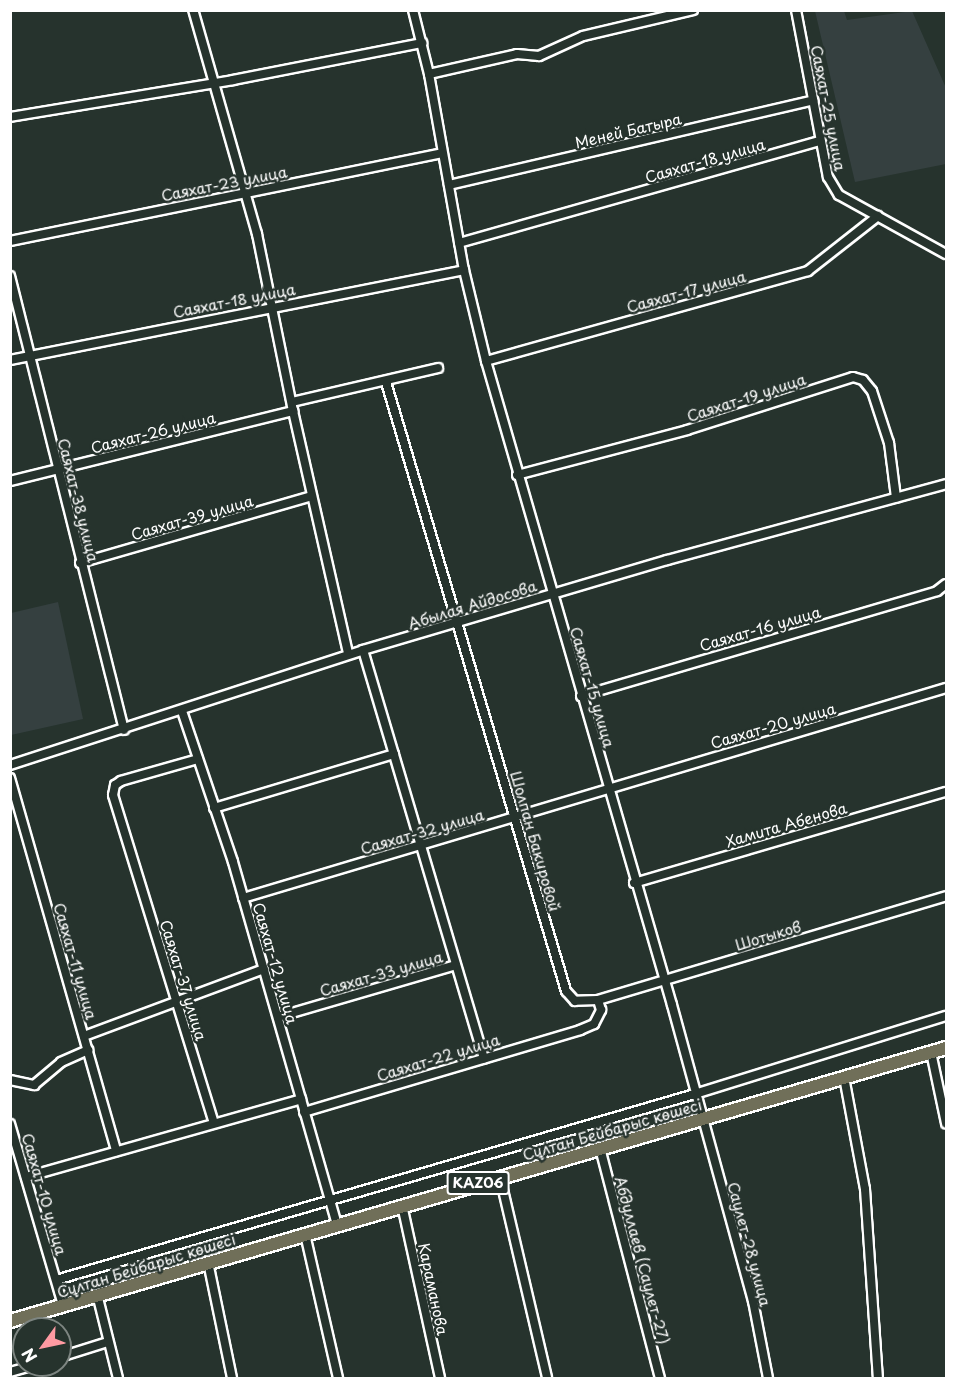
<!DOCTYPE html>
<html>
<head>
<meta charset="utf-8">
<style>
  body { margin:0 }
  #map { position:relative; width:957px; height:1389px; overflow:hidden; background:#26332d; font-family:"Playpen Sans",sans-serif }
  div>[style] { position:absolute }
  .built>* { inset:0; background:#354040 }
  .roads { filter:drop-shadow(2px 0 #fff) drop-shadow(-2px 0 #fff) drop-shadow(0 2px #fff) drop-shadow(0 -2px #fff) }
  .minor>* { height:8px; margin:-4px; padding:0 4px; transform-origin:4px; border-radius:4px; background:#26332d }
  .primary>* { height:12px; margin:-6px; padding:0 6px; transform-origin:6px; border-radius:6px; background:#706f59 }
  span { translate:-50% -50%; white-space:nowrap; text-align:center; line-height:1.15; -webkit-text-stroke:5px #26332d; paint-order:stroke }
  .shield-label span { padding:2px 4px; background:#26332d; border:2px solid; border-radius:4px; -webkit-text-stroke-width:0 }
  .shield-label { font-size:14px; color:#fff; font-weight:700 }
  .street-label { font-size:15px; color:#fff }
  .frame { position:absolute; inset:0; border:12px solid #fff; pointer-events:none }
  .north { position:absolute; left:12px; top:1317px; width:60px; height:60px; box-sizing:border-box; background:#26332d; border:2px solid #7d8581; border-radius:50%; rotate:237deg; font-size:16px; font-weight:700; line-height:24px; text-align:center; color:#fff }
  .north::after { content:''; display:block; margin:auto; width:21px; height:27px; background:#ff9aa2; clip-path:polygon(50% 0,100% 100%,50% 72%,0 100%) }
</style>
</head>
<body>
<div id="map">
  <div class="built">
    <div style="clip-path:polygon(815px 11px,844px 11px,847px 20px,912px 11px,946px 88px,946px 164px,855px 182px)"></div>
    <div style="clip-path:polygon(58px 602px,83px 719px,11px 735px,11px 613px)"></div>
  </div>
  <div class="roads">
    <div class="minor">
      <div style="left:413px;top:10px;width:66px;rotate:76deg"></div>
      <div style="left:429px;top:74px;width:199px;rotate:79.9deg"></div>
      <div style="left:464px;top:270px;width:94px;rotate:76.4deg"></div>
      <div style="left:486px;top:361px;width:670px;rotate:73.89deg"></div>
      <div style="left:672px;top:1005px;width:307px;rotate:74.7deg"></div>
      <div style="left:753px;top:1301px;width:78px;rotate:79deg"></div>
      <div style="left:796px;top:10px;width:170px;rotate:79.2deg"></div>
      <div style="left:828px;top:177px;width:21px;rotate:59deg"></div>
      <div style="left:839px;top:195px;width:122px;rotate:28.9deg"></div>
      <div style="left:429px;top:74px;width:90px;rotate:-12.8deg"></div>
      <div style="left:517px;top:54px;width:22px;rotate:5deg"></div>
      <div style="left:539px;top:56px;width:48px;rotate:-24.4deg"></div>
      <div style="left:583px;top:36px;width:113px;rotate:-13.3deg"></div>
      <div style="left:10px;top:117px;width:226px;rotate:-9.4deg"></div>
      <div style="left:233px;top:80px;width:193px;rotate:-11.1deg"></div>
      <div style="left:449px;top:185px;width:374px;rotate:-13.1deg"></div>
      <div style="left:10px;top:241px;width:441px;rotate:-11.5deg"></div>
      <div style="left:459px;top:243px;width:375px;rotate:-15.8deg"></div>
      <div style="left:10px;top:276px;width:468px;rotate:75.9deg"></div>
      <div style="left:10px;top:360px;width:463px;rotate:-11.2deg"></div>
      <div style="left:486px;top:361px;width:334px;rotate:-15.6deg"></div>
      <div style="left:808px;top:271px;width:89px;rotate:-38.2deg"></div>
      <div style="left:292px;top:402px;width:150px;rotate:-13.1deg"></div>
      <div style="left:293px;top:411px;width:249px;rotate:77.2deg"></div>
      <div style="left:517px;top:475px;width:176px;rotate:-14.8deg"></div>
      <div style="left:687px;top:430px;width:174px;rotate:-17.7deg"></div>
      <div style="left:853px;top:377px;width:10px;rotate:17deg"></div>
      <div style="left:863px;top:380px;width:14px;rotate:51deg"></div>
      <div style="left:872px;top:391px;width:55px;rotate:71.9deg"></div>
      <div style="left:889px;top:443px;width:55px;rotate:82.7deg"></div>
      <div style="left:10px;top:481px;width:292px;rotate:-13.9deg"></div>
      <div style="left:293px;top:411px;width:181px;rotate:-101.5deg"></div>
      <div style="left:257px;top:234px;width:233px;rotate:-105.9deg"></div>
      <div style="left:80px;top:563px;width:241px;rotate:-16.1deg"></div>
      <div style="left:363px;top:650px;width:426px;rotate:73.5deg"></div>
      <div style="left:581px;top:696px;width:371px;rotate:-16.4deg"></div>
      <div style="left:937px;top:591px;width:11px;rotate:-38deg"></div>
      <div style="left:182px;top:711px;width:159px;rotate:71.3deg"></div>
      <div style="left:233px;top:862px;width:377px;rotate:74deg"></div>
      <div style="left:198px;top:759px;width:80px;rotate:164.1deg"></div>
      <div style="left:121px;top:781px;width:7px;rotate:146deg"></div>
      <div style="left:115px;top:785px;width:10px;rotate:101deg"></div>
      <div style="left:113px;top:795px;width:343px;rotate:72.9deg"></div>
      <div style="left:10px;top:765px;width:371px;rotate:-18deg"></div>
      <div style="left:363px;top:650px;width:317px;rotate:-16.5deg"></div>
      <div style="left:667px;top:560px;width:289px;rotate:-15.2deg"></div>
      <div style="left:10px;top:778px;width:388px;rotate:74.1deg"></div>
      <div style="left:214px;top:808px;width:188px;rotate:-16.7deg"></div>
      <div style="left:634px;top:883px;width:325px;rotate:-16.3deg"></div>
      <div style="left:243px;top:898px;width:734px;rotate:-16.63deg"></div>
      <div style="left:598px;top:1000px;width:363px;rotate:-16.6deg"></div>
      <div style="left:278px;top:1017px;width:185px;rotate:-16.3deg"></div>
      <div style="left:84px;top:1036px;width:192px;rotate:-20.4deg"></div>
      <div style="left:931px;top:1052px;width:73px;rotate:78.1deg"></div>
      <div style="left:844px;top:1077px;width:114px;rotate:79.4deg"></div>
      <div style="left:865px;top:1189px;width:189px;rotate:86.1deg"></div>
      <div style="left:10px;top:1080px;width:25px;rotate:12deg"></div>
      <div style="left:34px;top:1085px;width:35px;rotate:-40deg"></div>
      <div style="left:61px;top:1062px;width:30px;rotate:-24deg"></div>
      <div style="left:304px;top:1112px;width:288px;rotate:-16.5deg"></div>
      <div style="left:580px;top:1030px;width:15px;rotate:-23deg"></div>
      <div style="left:594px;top:1024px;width:16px;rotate:-63deg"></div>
      <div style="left:601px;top:1010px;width:10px;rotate:-107deg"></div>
      <div style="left:598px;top:1000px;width:23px;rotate:178deg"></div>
      <div style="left:575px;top:1001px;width:13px;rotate:-132deg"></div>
      <div style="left:566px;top:991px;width:635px;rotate:-106.47deg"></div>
      <div style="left:10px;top:1124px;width:189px;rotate:73.7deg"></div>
      <div style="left:600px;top:1148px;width:238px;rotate:75.4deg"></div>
      <div style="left:26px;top:1177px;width:286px;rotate:-15.8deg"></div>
      <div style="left:500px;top:1177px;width:206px;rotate:76.8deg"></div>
      <div style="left:402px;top:1205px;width:177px;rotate:77.6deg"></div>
      <div style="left:305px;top:1234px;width:148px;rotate:77.1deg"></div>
      <div style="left:208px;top:1262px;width:118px;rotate:78.3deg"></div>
      <div style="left:56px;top:1280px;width:666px;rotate:-16.23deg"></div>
      <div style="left:695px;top:1094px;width:263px;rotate:-17.3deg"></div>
      <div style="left:97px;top:1294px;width:87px;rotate:76deg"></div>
      <div style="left:60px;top:1357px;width:50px;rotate:-17.4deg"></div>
      <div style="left:10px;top:1372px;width:26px;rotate:-16deg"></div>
    </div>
    <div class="primary">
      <div style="left:10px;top:1321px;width:975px;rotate:-16.26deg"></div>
    </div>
  </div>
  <div class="shield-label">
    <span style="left:478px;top:1183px">KAZ06</span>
  </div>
  <div class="street-label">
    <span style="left:829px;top:108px;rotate:79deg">Саяхат-25 улица</span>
    <span style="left:628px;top:130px;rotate:-13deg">Меней Батыра</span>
    <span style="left:705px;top:160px;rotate:-16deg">Саяхат-18 улица</span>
    <span style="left:224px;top:183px;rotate:-11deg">Саяхат-23 улица</span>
    <span style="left:686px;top:291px;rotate:-15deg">Саяхат-17 улица</span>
    <span style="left:234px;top:300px;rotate:-11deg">Саяхат-18 улица</span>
    <span style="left:746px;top:397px;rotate:-18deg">Саяхат-19 улица</span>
    <span style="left:153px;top:432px;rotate:-14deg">Саяхат-26 улица</span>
    <span style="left:79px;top:500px;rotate:76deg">Саяхат-38 улица</span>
    <span style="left:192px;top:517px;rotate:-16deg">Саяхат-39 улица</span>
    <span style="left:472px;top:604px;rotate:-17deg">Абылая Айдосова</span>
    <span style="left:760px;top:628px;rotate:-16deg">Саяхат-16 улица</span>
    <span style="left:593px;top:687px;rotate:74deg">Саяхат-15 улица</span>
    <span style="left:773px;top:725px;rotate:-16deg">Саяхат-20 улица</span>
    <span style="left:786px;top:824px;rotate:-16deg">Хамита Абенова</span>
    <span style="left:422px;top:831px;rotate:-16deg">Саяхат-32 улица</span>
    <span style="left:536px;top:841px;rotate:74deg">Шолпан Бакировой</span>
    <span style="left:768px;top:935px;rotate:-17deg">Шотыков</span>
    <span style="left:76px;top:961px;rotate:74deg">Саяхат-11 улица</span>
    <span style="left:276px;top:963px;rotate:74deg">Саяхат-12 улица</span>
    <span style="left:381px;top:973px;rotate:-16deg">Саяхат-33 улица</span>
    <span style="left:184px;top:980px;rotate:73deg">Саяхат-37 улица</span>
    <span style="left:438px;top:1057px;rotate:-17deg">Саяхат-22 улица</span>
    <span style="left:612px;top:1129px;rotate:-16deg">Сұлтан Бейбарыс көшесі</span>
    <span style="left:45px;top:1194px;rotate:74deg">Саяхат-10 улица</span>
    <span style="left:750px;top:1244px;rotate:75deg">Саулет-28 улица</span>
    <span style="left:643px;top:1260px;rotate:75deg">Абдуллаев (Саулет-27)</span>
    <span style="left:146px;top:1265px;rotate:-17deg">Сұлтан Бейбарыс көшесі</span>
    <span style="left:434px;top:1289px;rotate:78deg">Караманова</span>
  </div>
  <div class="frame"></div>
  <div class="north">N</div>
</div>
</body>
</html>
